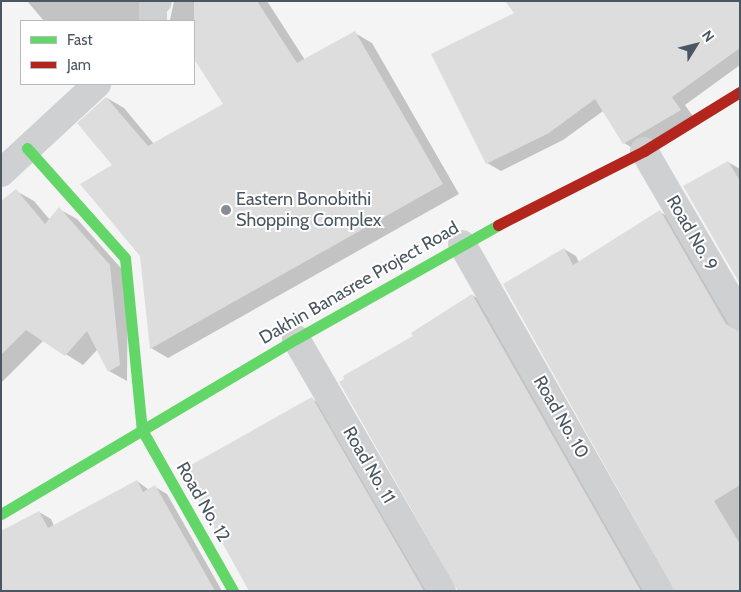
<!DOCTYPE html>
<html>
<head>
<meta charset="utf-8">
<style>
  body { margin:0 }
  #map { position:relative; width:741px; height:592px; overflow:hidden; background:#f4f4f4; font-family:Cabin,sans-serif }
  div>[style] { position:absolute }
  .shadow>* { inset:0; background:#0003 }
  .building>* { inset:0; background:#ddddde }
  .street>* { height:28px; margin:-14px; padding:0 14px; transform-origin:14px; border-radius:14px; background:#ced0d2 }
  .fast>* { height:11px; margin:-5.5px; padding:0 5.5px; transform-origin:5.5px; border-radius:5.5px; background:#63d668 }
  .jam>* { height:11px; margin:-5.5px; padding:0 5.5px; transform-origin:5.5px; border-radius:5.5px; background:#b3261e }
  .dots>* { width:14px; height:14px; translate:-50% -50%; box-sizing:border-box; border:2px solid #fff; border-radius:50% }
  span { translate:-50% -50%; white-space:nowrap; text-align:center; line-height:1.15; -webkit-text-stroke:4px #fff; paint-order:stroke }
  .poi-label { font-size:18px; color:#4a5661 }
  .left { translate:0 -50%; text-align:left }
  .street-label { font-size:18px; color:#4a5661 }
  .frame { position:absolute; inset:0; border:2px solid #4a5661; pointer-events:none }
  .legend { position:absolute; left:20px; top:20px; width:175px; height:65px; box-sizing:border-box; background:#fff; border:1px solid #b7bbc0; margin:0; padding:6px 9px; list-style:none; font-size:15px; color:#4a5661 }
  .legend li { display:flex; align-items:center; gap:10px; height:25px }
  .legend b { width:25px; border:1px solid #b7bbc0 }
  .north { position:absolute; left:671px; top:20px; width:50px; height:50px; -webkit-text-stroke:4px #fff; paint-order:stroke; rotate:54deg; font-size:14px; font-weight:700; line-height:20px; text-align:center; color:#4a5661 }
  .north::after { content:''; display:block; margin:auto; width:18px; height:22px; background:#4a5661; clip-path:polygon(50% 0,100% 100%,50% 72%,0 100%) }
</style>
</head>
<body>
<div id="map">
  <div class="shadow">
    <div style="clip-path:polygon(27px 1px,162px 1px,155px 21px,44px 21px)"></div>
    <div style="clip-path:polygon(174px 1px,267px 1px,305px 60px,355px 33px,372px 43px,459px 194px,168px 358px,151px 348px,142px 255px,114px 166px,107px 98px,124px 108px,154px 144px,225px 105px,194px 57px,194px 21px,170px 20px)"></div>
    <div style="clip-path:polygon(740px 1px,740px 65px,685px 105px,694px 118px,638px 151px,624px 143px,603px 111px,563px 140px,501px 171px,487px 163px)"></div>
    <div style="clip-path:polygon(728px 162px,740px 169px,740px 282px)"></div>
    <div style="clip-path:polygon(16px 191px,34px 201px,50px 220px,59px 209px,77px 219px,128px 276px,127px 381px,109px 371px,98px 349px,83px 365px,44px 340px,1px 383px,1px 203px)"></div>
    <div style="clip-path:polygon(660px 212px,672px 219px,740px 333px,740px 591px,674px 591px,564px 249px,576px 256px,579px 263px)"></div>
    <div style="clip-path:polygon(472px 295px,484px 302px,648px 591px,459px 591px,414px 336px)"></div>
    <div style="clip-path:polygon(312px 399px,324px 406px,431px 591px,250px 591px)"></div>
    <div style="clip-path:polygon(137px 481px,149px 490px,155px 487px,167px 494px,222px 591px,1px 591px,39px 512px,51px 519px,54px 526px)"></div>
  </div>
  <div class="building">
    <div style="clip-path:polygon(194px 1px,257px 1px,297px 63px,355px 31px,443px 184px,150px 349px,140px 256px,80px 184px,112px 165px,77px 123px,106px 97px,148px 146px,223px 104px,194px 59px)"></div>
    <div style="clip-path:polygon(505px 1px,740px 1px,740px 48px,672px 97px,681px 110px,623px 144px,595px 99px,549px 133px,486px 164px,431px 54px,514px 13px)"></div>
    <div style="clip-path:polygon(728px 161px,740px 181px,740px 284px,683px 186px)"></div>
    <div style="clip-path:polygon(16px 189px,45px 224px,59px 207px,110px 265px,120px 365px,108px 372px,87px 331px,65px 356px,26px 330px,1px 355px,1px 201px)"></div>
    <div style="clip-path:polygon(660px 210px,726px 324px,740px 332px,740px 485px,714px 501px,740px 544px,740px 591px,675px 591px,503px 284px,564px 248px,573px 265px)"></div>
    <div style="clip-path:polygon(472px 294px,641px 591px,458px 591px,339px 382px,344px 379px,343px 376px,413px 336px,411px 333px)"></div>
    <div style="clip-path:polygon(312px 397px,424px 591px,249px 591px,182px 470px)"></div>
    <div style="clip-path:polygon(137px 480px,143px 492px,155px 485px,215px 591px,1px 591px,1px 531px,39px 511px,48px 528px)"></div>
  </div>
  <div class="street">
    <div style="left:153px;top:21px;width:16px;rotate:-90deg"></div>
    <div style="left:153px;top:5px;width:6px;rotate:-39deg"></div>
    <div style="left:644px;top:151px;width:191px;rotate:59.8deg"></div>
    <div style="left:1px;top:173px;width:131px;rotate:-42.8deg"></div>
    <div style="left:462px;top:244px;width:399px;rotate:60.4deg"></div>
    <div style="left:296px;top:339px;width:291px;rotate:59.9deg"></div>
  </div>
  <div class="fast">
    <div style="left:27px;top:148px;width:147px;rotate:48.3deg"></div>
    <div style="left:125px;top:258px;width:173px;rotate:84.4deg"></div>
    <div style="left:142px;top:430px;width:185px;rotate:60.5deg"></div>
    <div style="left:1px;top:514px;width:343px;rotate:-30.7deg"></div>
    <div style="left:296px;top:339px;width:232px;rotate:-29.4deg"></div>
  </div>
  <div class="jam">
    <div style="left:498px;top:225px;width:164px;rotate:-26.9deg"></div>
    <div style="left:644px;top:151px;width:113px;rotate:-31.6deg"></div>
  </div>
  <div class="dots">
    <div style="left:226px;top:210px;background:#868d94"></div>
  </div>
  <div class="poi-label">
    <span class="left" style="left:236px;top:210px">Eastern Bonobithi<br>Shopping Complex</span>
  </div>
  <div class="street-label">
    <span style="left:692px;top:233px;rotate:60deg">Road No. 9</span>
    <span style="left:359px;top:283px;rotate:-30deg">Dakhin Banasree Project Road</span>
    <span style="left:561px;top:417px;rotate:60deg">Road No. 10</span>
    <span style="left:369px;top:465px;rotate:60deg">Road No. 11</span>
    <span style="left:203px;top:502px;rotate:60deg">Road No. 12</span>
  </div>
  <div class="frame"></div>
  <ul class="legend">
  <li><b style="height:6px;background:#63d668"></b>Fast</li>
  <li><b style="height:6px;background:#b3261e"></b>Jam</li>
  </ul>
  <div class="north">N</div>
</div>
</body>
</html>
